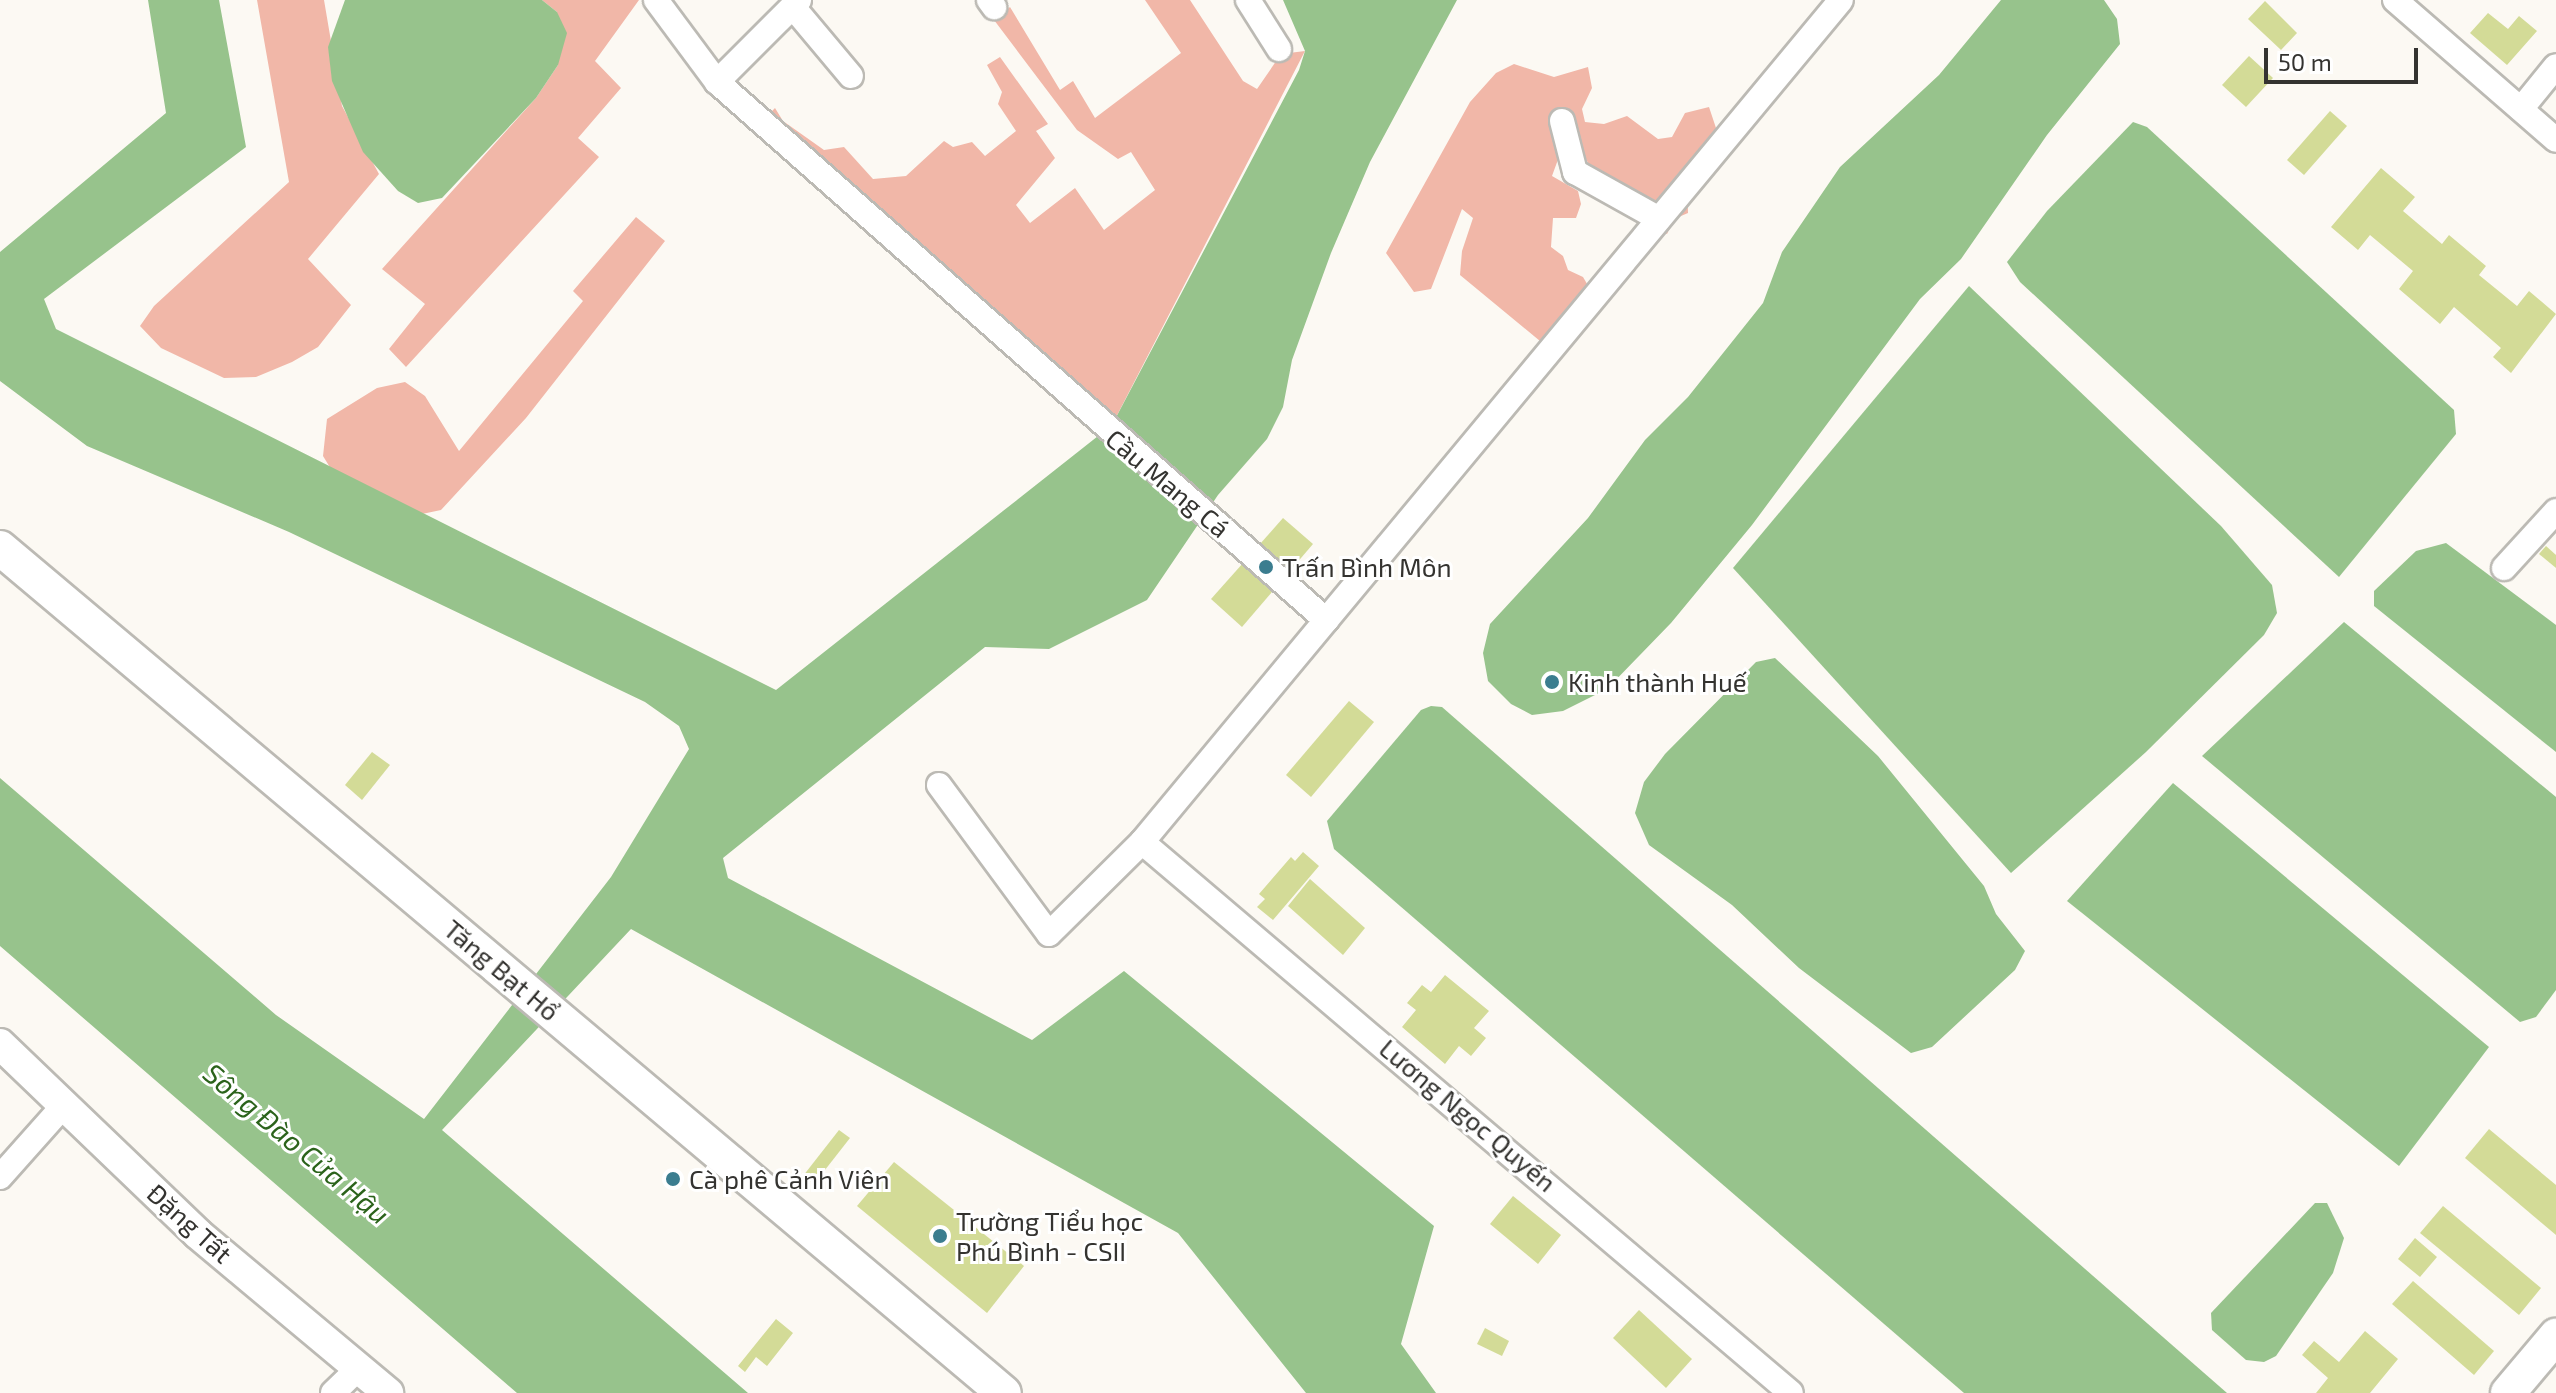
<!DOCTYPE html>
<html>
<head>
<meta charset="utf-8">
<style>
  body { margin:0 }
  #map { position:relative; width:2556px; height:1393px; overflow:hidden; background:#fcf9f3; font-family:"Exo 2",sans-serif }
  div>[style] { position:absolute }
  .green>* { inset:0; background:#f1b7a8 }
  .water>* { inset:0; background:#97c38c }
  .building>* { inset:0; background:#d3db97 }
  .roads { filter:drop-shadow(2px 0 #bcbab4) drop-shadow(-2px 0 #bcbab4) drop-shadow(0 2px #bcbab4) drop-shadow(0 -2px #bcbab4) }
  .minor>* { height:24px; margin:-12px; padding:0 12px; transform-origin:12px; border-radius:12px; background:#fff }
  .tertiary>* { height:30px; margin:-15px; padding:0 15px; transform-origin:15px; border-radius:15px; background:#fff }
  .secondary>* { height:34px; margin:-17px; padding:0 17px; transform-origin:17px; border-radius:17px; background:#fff }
  .dots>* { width:22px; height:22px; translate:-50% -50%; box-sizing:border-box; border:4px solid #fff; border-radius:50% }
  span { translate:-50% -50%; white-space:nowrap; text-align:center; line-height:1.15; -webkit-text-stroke:6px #fff; paint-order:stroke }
  .street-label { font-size:26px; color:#343330 }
  .poi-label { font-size:26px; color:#343330 }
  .left { translate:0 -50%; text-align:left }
  .water-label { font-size:28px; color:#2b631b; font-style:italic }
  .scale { position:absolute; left:2264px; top:48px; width:154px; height:36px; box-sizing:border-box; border:4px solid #343330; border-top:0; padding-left:10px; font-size:24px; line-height:28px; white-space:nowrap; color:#343330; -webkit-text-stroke:6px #fff; paint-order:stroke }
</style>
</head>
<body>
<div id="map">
  <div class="green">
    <div style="clip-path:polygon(257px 0,324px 0,342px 106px,379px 174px,308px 259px,351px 305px,318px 347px,292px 362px,256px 377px,224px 378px,161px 348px,140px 326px,154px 306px,289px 182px)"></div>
    <div style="clip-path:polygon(542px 0,639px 0,595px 61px,621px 88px,578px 138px,599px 157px,406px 367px,389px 349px,425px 304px,382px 269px,536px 98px,558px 65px,557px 12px)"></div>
    <div style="clip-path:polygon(1145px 0,1190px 0,1243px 81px,1257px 89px,1281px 54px,1305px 51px,1112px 425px,764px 119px,775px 108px,783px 121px,824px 150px,844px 147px,873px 179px,906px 176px,944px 141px,953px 147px,972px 142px,985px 156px,1016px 131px,998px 104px,1002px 92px,987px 65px,1000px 57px,1048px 124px,1036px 131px,1055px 158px,1016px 205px,1030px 223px,1075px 188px,1104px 230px,1155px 190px,1131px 152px,1118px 159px,1077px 130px,994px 20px,1010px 7px,1060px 90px,1073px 81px,1095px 118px,1181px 53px)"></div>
    <div style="clip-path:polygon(1514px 64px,1554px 77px,1588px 67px,1592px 88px,1582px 109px,1585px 122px,1604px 124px,1627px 116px,1658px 139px,1672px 137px,1685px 113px,1709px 107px,1718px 134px,1687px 186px,1688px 213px,1674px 219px,1667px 234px,1644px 221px,1590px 167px,1575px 137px,1564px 143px,1552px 176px,1578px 191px,1581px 204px,1576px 218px,1553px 218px,1551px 247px,1563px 256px,1568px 270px,1583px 277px,1593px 294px,1552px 351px,1460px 275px,1462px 251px,1473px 218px,1462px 209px,1431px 289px,1414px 292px,1386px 253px,1470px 102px,1496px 73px)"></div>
    <div style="clip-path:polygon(636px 217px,665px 241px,526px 418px,441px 510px,403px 518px,342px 487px,323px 456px,327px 419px,377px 388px,405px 382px,425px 396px,459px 451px,583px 301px,573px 291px)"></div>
  </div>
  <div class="water">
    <div style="clip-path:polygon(148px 0,219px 0,246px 147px,44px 299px,56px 329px,776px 690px,1112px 425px,1299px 70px,1305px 51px,1283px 0,1457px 0,1370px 162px,1331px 253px,1292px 360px,1283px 407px,1267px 439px,1218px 495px,1147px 600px,1049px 649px,985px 647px,723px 858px,728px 878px,1032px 1040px,1124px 971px,1434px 1226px,1401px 1344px,1436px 1393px,1306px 1393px,1178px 1233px,631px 929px,442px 1130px,748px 1393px,517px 1393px,0 946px,0 778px,276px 1015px,424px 1119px,611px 877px,689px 749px,679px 726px,645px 702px,289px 532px,87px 446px,0 381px,0 252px,166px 113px)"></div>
    <div style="clip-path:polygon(345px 0,542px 0,557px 12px,567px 33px,558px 65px,536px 98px,442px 198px,418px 203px,398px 191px,363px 152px,332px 81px,328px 47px)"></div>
    <div style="clip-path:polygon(2001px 0,2104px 0,2117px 19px,2120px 44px,2047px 135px,1961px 259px,1920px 299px,1752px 525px,1671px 623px,1607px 689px,1563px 711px,1532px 715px,1511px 704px,1488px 681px,1483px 653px,1490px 624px,1588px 518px,1645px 440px,1688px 397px,1763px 303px,1782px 252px,1840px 167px,1939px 75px)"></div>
    <div style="clip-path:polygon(2133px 122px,2147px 127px,2454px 410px,2456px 434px,2339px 577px,2020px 282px,2007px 262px,2047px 211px)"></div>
    <div style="clip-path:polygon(1969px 286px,2221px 526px,2272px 585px,2277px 613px,2264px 635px,2146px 752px,2011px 873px,1733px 568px)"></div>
    <div style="clip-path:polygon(2446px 543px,2556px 625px,2556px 752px,2374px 606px,2374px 591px,2416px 551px)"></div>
    <div style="clip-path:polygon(2344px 622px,2556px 797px,2556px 990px,2536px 1017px,2520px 1022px,2202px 756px)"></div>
    <div style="clip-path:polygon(1775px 658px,1878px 756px,1984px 886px,1996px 914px,2025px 951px,2015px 970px,1932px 1047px,1911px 1053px,1799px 968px,1732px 905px,1649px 845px,1635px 813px,1644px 782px,1665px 754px,1756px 662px)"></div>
    <div style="clip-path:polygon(1431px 706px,1442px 707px,2227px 1393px,1964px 1393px,1334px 849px,1327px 821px,1421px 710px)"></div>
    <div style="clip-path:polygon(2173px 783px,2489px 1047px,2399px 1166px,2067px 901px)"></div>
    <div style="clip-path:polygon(2315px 1203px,2327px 1203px,2344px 1238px,2333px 1273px,2276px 1356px,2264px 1362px,2246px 1360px,2212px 1330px,2211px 1313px)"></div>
  </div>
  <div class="building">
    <div style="clip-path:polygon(2265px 1px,2297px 33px,2281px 50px,2248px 19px)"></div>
    <div style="clip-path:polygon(2488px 13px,2508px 29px,2519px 16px,2537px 31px,2507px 65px,2470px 33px)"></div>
    <div style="clip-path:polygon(2249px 56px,2273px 78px,2246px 107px,2222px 85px)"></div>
    <div style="clip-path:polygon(2330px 111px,2347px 126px,2304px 175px,2287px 160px)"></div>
    <div style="clip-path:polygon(2381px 168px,2415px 197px,2403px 211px,2442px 244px,2449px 235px,2486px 266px,2479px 275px,2517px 306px,2529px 291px,2556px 314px,2511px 373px,2493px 357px,2501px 348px,2454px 307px,2440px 324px,2399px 289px,2413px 271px,2370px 235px,2358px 250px,2331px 227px)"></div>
    <div style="clip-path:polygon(1283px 518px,1313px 544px,1242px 627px,1211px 599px)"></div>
    <div style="clip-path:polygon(2546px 546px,2556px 555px,2556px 568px,2539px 554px)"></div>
    <div style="clip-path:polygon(1349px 701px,1374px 722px,1311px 797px,1286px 775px)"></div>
    <div style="clip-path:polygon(372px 752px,390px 765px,362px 800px,345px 785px)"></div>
    <div style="clip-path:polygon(1303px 852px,1319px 866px,1273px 920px,1257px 907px,1265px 899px,1259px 894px,1291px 857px,1295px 861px)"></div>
    <div style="clip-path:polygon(1310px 879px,1365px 928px,1343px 955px,1288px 906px)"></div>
    <div style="clip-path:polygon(1445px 975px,1489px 1011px,1474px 1028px,1486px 1038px,1471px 1056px,1459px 1046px,1445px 1064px,1402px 1027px,1416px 1010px,1407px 1003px,1422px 985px,1431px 992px)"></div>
    <div style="clip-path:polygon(2489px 1129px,2556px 1185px,2556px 1235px,2465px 1158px)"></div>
    <div style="clip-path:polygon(839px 1130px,850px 1138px,814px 1184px,803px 1176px)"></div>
    <div style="clip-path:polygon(894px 1162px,1024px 1266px,987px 1313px,857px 1206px)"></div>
    <div style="clip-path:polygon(1513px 1196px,1561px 1235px,1538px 1264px,1490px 1224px)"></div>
    <div style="clip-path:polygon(2443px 1206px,2541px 1288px,2519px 1315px,2420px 1233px)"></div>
    <div style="clip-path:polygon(2415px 1238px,2437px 1257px,2420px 1277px,2398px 1259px)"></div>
    <div style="clip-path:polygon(2413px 1281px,2494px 1351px,2474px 1375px,2392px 1304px)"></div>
    <div style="clip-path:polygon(1639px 1310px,1692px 1359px,1666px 1388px,1613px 1338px)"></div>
    <div style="clip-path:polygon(776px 1319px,793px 1333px,767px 1366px,756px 1357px,745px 1372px,738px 1366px)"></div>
    <div style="clip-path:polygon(1485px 1328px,1509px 1341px,1502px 1356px,1477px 1344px)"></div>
    <div style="clip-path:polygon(2365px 1331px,2398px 1359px,2370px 1393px,2316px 1393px,2328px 1378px,2302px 1355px,2314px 1341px,2339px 1362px)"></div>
  </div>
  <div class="roads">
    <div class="minor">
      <div style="left:656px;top:0;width:102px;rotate:53.4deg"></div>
      <div style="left:717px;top:82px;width:813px;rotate:41.46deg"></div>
      <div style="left:989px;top:0;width:9px;rotate:54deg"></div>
      <div style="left:1248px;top:0;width:58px;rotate:57.7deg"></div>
      <div style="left:2395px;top:0;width:213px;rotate:41deg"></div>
      <div style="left:793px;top:7px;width:90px;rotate:50deg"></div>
      <div style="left:717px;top:82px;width:116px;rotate:-45deg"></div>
      <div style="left:2521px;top:109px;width:55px;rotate:-50.9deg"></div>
      <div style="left:1562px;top:121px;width:53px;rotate:75.7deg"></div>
      <div style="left:1575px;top:172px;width:96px;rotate:29.2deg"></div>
      <div style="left:2504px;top:568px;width:77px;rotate:-47.6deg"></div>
      <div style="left:939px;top:785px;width:185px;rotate:53.6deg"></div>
      <div style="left:1049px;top:934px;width:131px;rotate:-44.7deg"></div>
      <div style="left:1142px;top:842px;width:1094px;rotate:-50.3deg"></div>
      <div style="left:1142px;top:842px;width:851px;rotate:40.33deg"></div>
      <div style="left:0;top:1177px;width:98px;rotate:-48.3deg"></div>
      <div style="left:333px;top:1393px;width:36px;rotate:-44deg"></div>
    </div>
    <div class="tertiary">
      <div style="left:0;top:1044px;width:274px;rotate:43.8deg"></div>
      <div style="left:198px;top:1234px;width:248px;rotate:39.9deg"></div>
    </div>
    <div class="secondary">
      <div style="left:0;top:548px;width:1312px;rotate:40.09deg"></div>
      <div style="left:2508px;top:1393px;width:75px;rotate:-49.9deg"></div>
    </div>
  </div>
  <div class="dots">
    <div style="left:1266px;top:567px;background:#3b7d8f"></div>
    <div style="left:1552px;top:682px;background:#3b7d8f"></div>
    <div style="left:673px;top:1179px;background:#3b7d8f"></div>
    <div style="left:940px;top:1236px;background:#3b7d8f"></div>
  </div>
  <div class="street-label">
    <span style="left:1168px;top:483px;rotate:40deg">Cầu Mang Cá</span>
    <span style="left:502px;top:970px;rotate:40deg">Tăng Bạt Hổ</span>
    <span style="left:1468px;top:1115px;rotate:40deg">Lương Ngọc Quyến</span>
    <span style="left:190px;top:1223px;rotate:42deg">Đặng Tất</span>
  </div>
  <div class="poi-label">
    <span class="left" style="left:1282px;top:567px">Trấn Bình Môn</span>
    <span class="left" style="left:1568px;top:682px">Kinh thành Huế</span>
    <span class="left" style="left:689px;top:1179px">Cà phê Cảnh Viên</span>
    <span class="left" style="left:956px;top:1236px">Trường Tiểu học<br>Phú Bình - CSII</span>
  </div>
  <div class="water-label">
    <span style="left:297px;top:1143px;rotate:40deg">Sông Đào Cửa Hậu</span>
  </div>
  <div class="scale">50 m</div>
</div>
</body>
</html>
